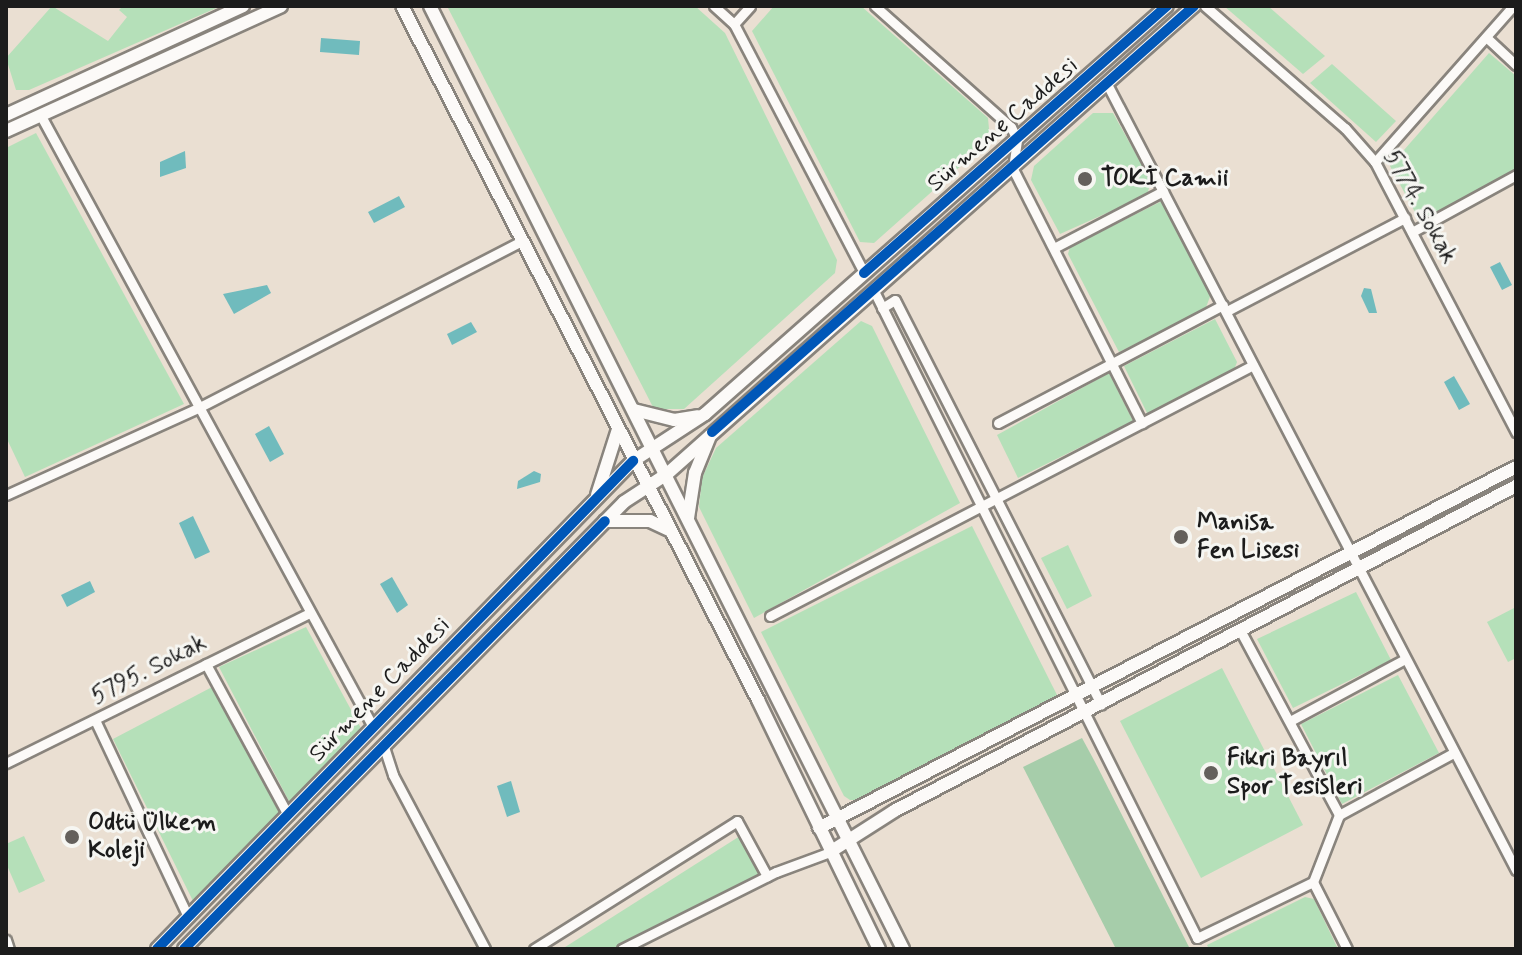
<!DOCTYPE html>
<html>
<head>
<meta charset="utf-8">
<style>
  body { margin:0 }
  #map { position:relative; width:1522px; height:955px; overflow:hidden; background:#eadfd2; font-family:Mynerve,sans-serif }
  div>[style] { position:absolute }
  .green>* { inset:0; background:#b5e0b9 }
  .forest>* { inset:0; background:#a6cdaa }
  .water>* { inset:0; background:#70bbbd }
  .roads { filter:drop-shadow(2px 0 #89847d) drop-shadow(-2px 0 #89847d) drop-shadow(0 2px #89847d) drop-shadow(0 -2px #89847d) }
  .street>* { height:9px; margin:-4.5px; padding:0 4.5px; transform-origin:4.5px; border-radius:4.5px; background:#fcfaf8 }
  .secondary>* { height:12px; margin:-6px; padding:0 6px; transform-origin:6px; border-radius:6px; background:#fcfaf8 }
  .cycleway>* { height:10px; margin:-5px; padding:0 5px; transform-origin:5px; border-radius:5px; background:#0057b8 }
  .dots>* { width:22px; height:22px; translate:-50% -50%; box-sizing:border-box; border:4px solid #f6f6f2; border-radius:50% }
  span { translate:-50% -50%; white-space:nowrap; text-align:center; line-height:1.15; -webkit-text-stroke:6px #f6f6f2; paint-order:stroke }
  .street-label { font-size:24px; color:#1c1c1c }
  .poi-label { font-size:24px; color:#1c1c1c; font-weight:700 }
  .left { translate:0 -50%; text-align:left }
  .frame { position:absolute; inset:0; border:8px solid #1c1c1c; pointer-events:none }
</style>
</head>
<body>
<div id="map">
  <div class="green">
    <div style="clip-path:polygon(52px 6px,108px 41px,127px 17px,119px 10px,123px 6px,221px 6px,29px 90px,16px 90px,6px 58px)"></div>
    <div style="clip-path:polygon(447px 6px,695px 6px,725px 33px,837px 260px,835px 273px,684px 409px,654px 409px)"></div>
    <div style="clip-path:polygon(774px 6px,861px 6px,988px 118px,990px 140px,874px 243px,860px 242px,752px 31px)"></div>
    <div style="clip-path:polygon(1224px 6px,1268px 6px,1325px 56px,1303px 74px)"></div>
    <div style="clip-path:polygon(1489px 53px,1516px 76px,1516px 169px,1429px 217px,1416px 214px,1390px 166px)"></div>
    <div style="clip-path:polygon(1332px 64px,1396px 121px,1376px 142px,1310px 83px)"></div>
    <div style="clip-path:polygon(1093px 113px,1113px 113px,1151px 181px,1147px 195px,1060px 234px,1031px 180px,1034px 166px)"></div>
    <div style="clip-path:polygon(36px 133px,184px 404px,25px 477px,6px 437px,6px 148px)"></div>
    <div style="clip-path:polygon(1162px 201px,1211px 294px,1205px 310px,1119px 352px,1068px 254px,1070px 247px)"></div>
    <div style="clip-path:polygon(1215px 319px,1237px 362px,1234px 370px,1148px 415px,1124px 366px)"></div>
    <div style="clip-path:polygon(861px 321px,872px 326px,960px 503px,754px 618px,699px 507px,702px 478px,716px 448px)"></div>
    <div style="clip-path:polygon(1109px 373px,1133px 421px,1018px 478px,997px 435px)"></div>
    <div style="clip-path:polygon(972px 526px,1058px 697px,860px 800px,850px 800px,844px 796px,761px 632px)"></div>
    <div style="clip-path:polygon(1068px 545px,1092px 596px,1067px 609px,1041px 558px)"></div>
    <div style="clip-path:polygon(1356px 592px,1391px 660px,1293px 708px,1257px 639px)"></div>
    <div style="clip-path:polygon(1516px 607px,1516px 658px,1508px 662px,1487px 622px)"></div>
    <div style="clip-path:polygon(306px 627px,362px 730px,291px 805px,219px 667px)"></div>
    <div style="clip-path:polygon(1222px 668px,1303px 825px,1201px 878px,1120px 721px)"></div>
    <div style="clip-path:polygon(1398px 675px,1439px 753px,1342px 804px,1301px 724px)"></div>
    <div style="clip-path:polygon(214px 686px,281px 810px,194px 903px,113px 739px)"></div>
    <div style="clip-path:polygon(24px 836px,45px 881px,19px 893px,6px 863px,6px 844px)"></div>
    <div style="clip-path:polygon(740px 836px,761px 875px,612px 949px,562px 949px)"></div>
    <div style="clip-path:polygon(1305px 897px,1314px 899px,1338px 949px,1209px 949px,1207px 945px)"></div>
  </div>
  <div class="forest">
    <div style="clip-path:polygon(1082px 738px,1095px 762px,1190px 949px,1116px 949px,1023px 767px)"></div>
  </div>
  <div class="water">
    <div style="clip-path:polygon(321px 38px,360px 41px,359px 55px,320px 52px)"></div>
    <div style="clip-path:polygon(185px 151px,186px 168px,160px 177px,160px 162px)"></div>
    <div style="clip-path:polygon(399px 196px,405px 207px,374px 223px,368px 212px)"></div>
    <div style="clip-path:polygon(1500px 262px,1512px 285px,1502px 290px,1490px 267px)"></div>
    <div style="clip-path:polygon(267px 285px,271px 293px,234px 314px,223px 294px)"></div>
    <div style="clip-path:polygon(1364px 288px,1371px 289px,1377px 313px,1369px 313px,1361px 296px)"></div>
    <div style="clip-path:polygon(471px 322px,477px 332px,452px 345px,447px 334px)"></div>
    <div style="clip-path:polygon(1454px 376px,1470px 404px,1459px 410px,1444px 382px)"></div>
    <div style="clip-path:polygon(269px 426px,284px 454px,270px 462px,255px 434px)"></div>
    <div style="clip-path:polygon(534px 471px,541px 474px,540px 482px,517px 489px,518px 481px)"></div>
    <div style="clip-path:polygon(193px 516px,210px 552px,195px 559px,179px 523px)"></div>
    <div style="clip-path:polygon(392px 577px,408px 605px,397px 613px,380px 584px)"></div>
    <div style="clip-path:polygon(90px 581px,95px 592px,67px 607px,61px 595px)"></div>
    <div style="clip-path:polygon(511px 781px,520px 812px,507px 817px,497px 786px)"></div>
  </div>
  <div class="roads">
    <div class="street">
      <div style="left:714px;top:6px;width:27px;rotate:42deg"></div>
      <div style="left:734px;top:24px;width:24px;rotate:-48deg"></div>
      <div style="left:875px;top:6px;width:182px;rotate:41.7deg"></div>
      <div style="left:1011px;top:127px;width:14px;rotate:65deg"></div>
      <div style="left:1017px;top:140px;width:29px;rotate:98deg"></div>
      <div style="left:1013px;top:169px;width:285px;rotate:63.1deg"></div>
      <div style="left:1205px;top:6px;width:186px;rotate:41.1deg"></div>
      <div style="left:1345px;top:128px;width:45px;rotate:48.6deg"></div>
      <div style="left:1375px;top:162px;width:305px;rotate:62.4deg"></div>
      <div style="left:734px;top:24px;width:281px;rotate:62.4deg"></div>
      <div style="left:1486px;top:37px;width:41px;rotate:43deg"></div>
      <div style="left:1107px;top:84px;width:886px;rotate:62.51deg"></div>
      <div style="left:41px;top:116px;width:695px;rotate:61.48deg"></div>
      <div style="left:1375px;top:162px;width:208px;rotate:-48.5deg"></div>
      <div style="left:1412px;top:232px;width:119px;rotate:-28.7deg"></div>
      <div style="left:1054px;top:248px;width:123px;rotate:-27.6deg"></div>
      <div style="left:874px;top:291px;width:723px;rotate:63.47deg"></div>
      <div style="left:1197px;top:938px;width:129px;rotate:-25.8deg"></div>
      <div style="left:882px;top:308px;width:15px;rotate:-32deg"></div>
      <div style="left:895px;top:300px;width:454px;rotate:63deg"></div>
      <div style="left:1227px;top:311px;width:201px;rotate:-27.6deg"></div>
      <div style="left:998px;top:423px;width:254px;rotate:-27.7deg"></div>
      <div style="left:6px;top:495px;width:211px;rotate:-24.4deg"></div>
      <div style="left:198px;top:408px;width:362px;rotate:-27.3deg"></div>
      <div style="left:770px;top:616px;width:544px;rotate:-27.46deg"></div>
      <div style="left:1240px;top:630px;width:210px;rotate:61.8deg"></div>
      <div style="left:1339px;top:815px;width:72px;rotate:111.2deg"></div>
      <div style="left:1313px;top:882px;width:75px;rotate:63.1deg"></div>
      <div style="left:206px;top:664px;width:172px;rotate:61.5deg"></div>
      <div style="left:95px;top:720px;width:218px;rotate:64.7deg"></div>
      <div style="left:1290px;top:721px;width:131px;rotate:-28.3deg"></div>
      <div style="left:384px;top:747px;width:29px;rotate:72deg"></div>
      <div style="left:393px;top:775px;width:197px;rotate:62.1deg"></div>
      <div style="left:6px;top:763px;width:338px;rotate:-26.3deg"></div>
      <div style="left:1339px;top:815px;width:130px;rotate:-28.5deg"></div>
      <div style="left:6px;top:940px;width:9px;rotate:72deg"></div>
      <div style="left:534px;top:949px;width:240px;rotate:-32.2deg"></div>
      <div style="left:737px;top:821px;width:63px;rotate:61.4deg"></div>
      <div style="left:622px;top:949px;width:172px;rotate:-26.6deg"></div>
      <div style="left:776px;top:872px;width:58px;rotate:-20.3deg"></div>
    </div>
    <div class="secondary">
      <div style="left:402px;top:6px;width:780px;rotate:62.84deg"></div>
      <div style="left:758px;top:700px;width:277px;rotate:64.1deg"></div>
      <div style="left:430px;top:6px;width:1055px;rotate:63.36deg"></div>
      <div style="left:6px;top:115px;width:261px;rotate:-24.7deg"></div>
      <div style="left:6px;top:131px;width:302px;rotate:-24.4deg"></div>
      <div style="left:634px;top:410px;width:41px;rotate:14deg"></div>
      <div style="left:674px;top:420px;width:24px;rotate:-9deg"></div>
      <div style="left:597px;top:495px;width:69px;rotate:-72.3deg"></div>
      <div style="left:688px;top:518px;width:46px;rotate:-81.2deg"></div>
      <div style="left:695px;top:473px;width:40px;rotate:-68deg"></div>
      <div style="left:605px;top:521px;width:45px"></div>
      <div style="left:650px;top:521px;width:23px;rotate:25deg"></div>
      <div style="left:819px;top:828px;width:785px;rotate:-27.38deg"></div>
      <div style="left:830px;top:852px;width:76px;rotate:-32.6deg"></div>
      <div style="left:894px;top:811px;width:702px;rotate:-27.59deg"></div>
      <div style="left:157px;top:949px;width:682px;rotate:-45.71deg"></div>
      <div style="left:633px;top:461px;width:86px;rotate:-33.1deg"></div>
      <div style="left:705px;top:414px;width:616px;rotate:-41.45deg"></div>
      <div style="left:184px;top:949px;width:627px;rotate:-45.45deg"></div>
      <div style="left:624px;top:502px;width:51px;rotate:-33.1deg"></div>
      <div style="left:667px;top:474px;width:705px;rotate:-41.61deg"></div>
    </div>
  </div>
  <div class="cycleway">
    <div style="left:864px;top:273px;width:404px;rotate:-41.4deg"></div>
    <div style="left:712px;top:432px;width:643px;rotate:-41.47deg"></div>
    <div style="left:157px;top:949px;width:682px;rotate:-45.71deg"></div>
    <div style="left:184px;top:949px;width:600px;rotate:-45.47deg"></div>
  </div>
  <div class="dots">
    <div style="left:1085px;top:179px;background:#64605c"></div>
    <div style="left:1181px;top:537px;background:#64605c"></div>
    <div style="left:1211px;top:773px;background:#64605c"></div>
    <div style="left:72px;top:837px;background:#64605c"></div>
  </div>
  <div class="street-label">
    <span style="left:1003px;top:125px;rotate:-41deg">Sürmene Caddesi</span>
    <span style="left:1420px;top:207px;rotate:61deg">5774. Sokak</span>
    <span style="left:149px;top:670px;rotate:-27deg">5795. Sokak</span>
    <span style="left:380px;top:690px;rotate:-46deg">Sürmene Caddesi</span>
  </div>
  <div class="poi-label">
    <span class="left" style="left:1101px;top:179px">TOKİ Camii</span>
    <span class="left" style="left:1197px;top:537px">Manisa<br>Fen Lisesi</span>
    <span class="left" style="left:1227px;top:773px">Fikri Bayrıl<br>Spor Tesisleri</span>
    <span class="left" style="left:88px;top:837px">Odtü Ülkem<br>Koleji</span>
  </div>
  <div class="frame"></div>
</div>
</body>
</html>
